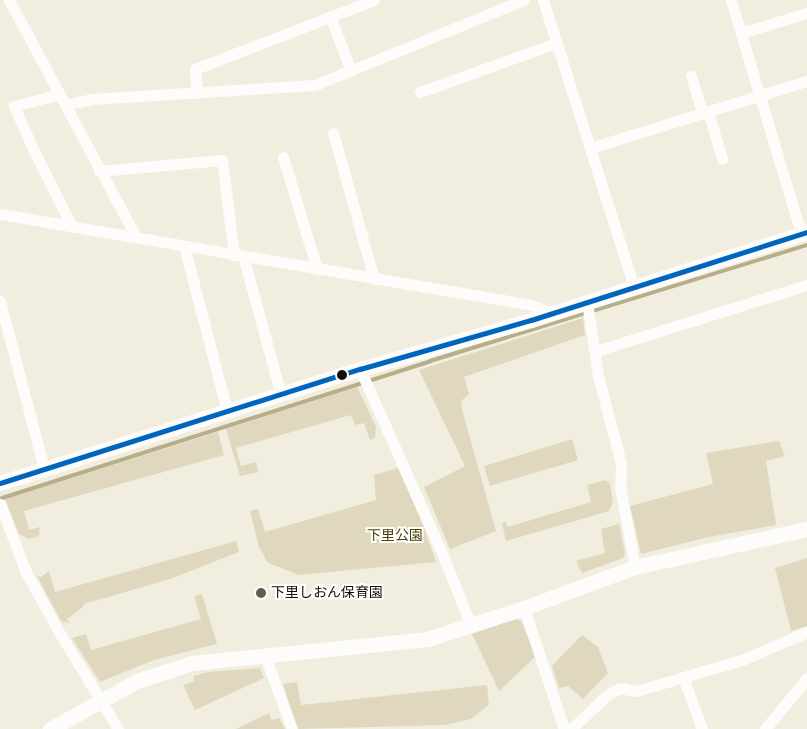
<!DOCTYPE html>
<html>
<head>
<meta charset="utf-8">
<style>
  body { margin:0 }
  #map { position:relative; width:807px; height:729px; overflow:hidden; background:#f2eedf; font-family:"Fira Sans Condensed","Noto Sans JP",sans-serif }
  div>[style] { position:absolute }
  .green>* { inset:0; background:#dfd8be }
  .stream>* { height:4px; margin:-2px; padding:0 2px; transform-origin:2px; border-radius:2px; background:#b9ae8a }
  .street>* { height:11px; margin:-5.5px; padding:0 5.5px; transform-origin:5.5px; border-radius:5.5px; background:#fdfcfa }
  .secondary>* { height:15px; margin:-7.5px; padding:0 7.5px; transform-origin:7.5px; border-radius:7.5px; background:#fdfcfa }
  .bus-1>* { height:5px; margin:-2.5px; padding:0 2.5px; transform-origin:2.5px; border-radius:2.5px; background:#0065bd }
  .dots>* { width:14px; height:14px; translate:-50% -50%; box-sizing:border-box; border:2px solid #fff; border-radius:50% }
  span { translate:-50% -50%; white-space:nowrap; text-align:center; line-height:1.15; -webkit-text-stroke:4px #fff; paint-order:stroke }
  .park-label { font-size:14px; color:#4d3f01 }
  .poi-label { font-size:14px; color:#110e06 }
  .left { translate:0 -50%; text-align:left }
</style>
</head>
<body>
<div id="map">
  <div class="green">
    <div style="clip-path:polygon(583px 318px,585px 335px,464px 377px,469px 394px,461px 401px,463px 413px,496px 531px,450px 549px,424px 487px,465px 466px,419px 370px)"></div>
    <div style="clip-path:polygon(357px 387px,376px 427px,375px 438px,370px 440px,364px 423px,355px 425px,351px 415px,236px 448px,241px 466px,256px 462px,258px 472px,240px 476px,226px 429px)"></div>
    <div style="clip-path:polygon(218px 432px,224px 455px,24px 511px,29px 530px,40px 527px,39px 536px,29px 539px,19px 534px,5px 499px)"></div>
    <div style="clip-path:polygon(572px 439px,578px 460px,490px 486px,484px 466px)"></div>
    <div style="clip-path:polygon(779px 441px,785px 456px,766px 461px,776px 525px,709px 537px,641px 554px,630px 506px,713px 484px,706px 453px)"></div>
    <div style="clip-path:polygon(398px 468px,423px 525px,436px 562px,299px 575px,268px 563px,259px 547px,250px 511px,258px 509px,265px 532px,376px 500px,374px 475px)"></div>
    <div style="clip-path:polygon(606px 480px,610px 484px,613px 502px,609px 511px,506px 541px,502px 523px,506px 522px,508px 527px,591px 502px,587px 485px)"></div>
    <div style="clip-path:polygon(619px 524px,625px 553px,623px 558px,582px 573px,576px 561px,605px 553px,601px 529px)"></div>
    <div style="clip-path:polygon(236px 541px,239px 552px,170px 579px,84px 604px,83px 607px,67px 619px,70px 623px,61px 621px,37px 576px,41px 577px,49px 571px,55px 592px)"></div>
    <div style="clip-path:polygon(807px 558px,807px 626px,791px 631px,775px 568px)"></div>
    <div style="clip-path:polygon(202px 594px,217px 644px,154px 660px,100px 682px,72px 638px,86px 634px,91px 650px,201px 619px,194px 596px)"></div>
    <div style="clip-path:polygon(514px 619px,521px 621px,536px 656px,499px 691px,472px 634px)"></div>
    <div style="clip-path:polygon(582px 635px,598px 647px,608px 673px,583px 699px,568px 686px,559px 688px,552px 666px)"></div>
    <div style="clip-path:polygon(260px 668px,264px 678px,195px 710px,183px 685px,194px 681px,193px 676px,208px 672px)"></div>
    <div style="clip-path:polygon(297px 682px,301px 705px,487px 685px,489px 705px,471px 719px,445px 725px,297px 729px,283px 684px)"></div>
    <div style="clip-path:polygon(269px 713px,272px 720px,279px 718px,285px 729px,236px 729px)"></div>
  </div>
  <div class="stream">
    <div style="left:2px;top:498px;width:449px;rotate:-17.7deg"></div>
    <div style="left:430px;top:361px;width:394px;rotate:-17.1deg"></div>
  </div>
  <div class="street">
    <div style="left:9px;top:0;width:269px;rotate:61.8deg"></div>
    <div style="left:543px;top:0;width:301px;rotate:72.4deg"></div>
    <div style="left:731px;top:0;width:244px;rotate:73.3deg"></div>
    <div style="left:330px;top:16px;width:59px;rotate:69.1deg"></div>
    <div style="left:741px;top:33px;width:69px;rotate:-16.9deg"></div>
    <div style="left:691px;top:76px;width:38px;rotate:73deg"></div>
    <div style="left:420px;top:92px;width:145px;rotate:-19.8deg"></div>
    <div style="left:197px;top:93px;width:24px;rotate:-95deg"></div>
    <div style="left:195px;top:69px;width:192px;rotate:-21.1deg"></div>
    <div style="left:59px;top:94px;width:47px;rotate:165.1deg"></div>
    <div style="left:14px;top:106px;width:47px;rotate:66.2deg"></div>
    <div style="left:33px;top:149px;width:87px;rotate:63.4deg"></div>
    <div style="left:66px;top:105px;width:26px;rotate:-13deg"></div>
    <div style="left:91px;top:99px;width:224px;rotate:-3.6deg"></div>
    <div style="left:315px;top:85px;width:225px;rotate:-22.2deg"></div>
    <div style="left:708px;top:111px;width:50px;rotate:73.7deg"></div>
    <div style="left:333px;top:133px;width:152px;rotate:74.3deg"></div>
    <div style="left:590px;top:148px;width:227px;rotate:-17.2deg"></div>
    <div style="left:283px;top:157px;width:117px;rotate:73.1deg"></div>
    <div style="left:99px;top:171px;width:123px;rotate:-5.1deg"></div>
    <div style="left:222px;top:160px;width:96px;rotate:82.8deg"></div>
    <div style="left:0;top:214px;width:540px;rotate:9.71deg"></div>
    <div style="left:532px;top:305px;width:22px;rotate:22deg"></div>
    <div style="left:184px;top:246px;width:171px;rotate:75.4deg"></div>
    <div style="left:243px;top:256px;width:144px;rotate:74.7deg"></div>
    <div style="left:0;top:301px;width:174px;rotate:75.3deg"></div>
    <div style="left:587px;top:302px;width:75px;rotate:81.5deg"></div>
    <div style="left:598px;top:376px;width:90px;rotate:75.2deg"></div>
    <div style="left:621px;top:463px;width:23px;rotate:92deg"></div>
    <div style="left:620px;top:486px;width:82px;rotate:79.5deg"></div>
    <div style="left:596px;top:351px;width:221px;rotate:-17.4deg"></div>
    <div style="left:360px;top:369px;width:201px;rotate:66deg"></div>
    <div style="left:442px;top:553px;width:79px;rotate:68.3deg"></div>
    <div style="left:0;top:504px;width:73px;rotate:69.1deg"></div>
    <div style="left:26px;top:572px;width:68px;rotate:61.2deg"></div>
    <div style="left:59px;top:632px;width:114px;rotate:58.7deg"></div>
    <div style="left:524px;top:608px;width:127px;rotate:71.7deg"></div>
    <div style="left:265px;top:656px;width:78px;rotate:69.7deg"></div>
    <div style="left:683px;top:677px;width:55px;rotate:69.9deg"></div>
    <div style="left:571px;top:729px;width:50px;rotate:-43.4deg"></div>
    <div style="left:607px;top:695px;width:15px;rotate:-28deg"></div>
    <div style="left:620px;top:688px;width:16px;rotate:11deg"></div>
    <div style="left:636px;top:691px;width:110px;rotate:-16.3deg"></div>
    <div style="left:742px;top:660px;width:71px;rotate:-23.3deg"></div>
    <div style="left:765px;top:729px;width:66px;rotate:-50.5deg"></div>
  </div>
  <div class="secondary">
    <div style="left:0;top:483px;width:378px;rotate:-17.6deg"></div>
    <div style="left:360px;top:369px;width:178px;rotate:-16deg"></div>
    <div style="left:531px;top:320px;width:290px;rotate:-17.7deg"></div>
    <div style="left:50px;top:729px;width:99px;rotate:-28.9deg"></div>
    <div style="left:137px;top:681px;width:58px;rotate:-18.1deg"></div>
    <div style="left:192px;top:663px;width:236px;rotate:-5.8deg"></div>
    <div style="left:427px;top:639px;width:102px;rotate:-17.7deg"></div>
    <div style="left:524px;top:608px;width:118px;rotate:-20.3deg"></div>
    <div style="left:635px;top:567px;width:176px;rotate:-12.5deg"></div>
  </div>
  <div class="bus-1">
    <div style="left:0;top:483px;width:378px;rotate:-17.6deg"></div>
    <div style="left:360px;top:369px;width:178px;rotate:-16deg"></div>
    <div style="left:531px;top:320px;width:290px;rotate:-17.7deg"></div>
  </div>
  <div class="dots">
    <div style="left:342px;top:375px;background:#110e06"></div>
    <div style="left:261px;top:593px;background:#605c52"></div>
  </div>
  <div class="park-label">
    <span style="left:395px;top:536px">下里公園</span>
  </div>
  <div class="poi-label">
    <span class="left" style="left:271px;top:593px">下里しおん保育園</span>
  </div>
</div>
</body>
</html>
